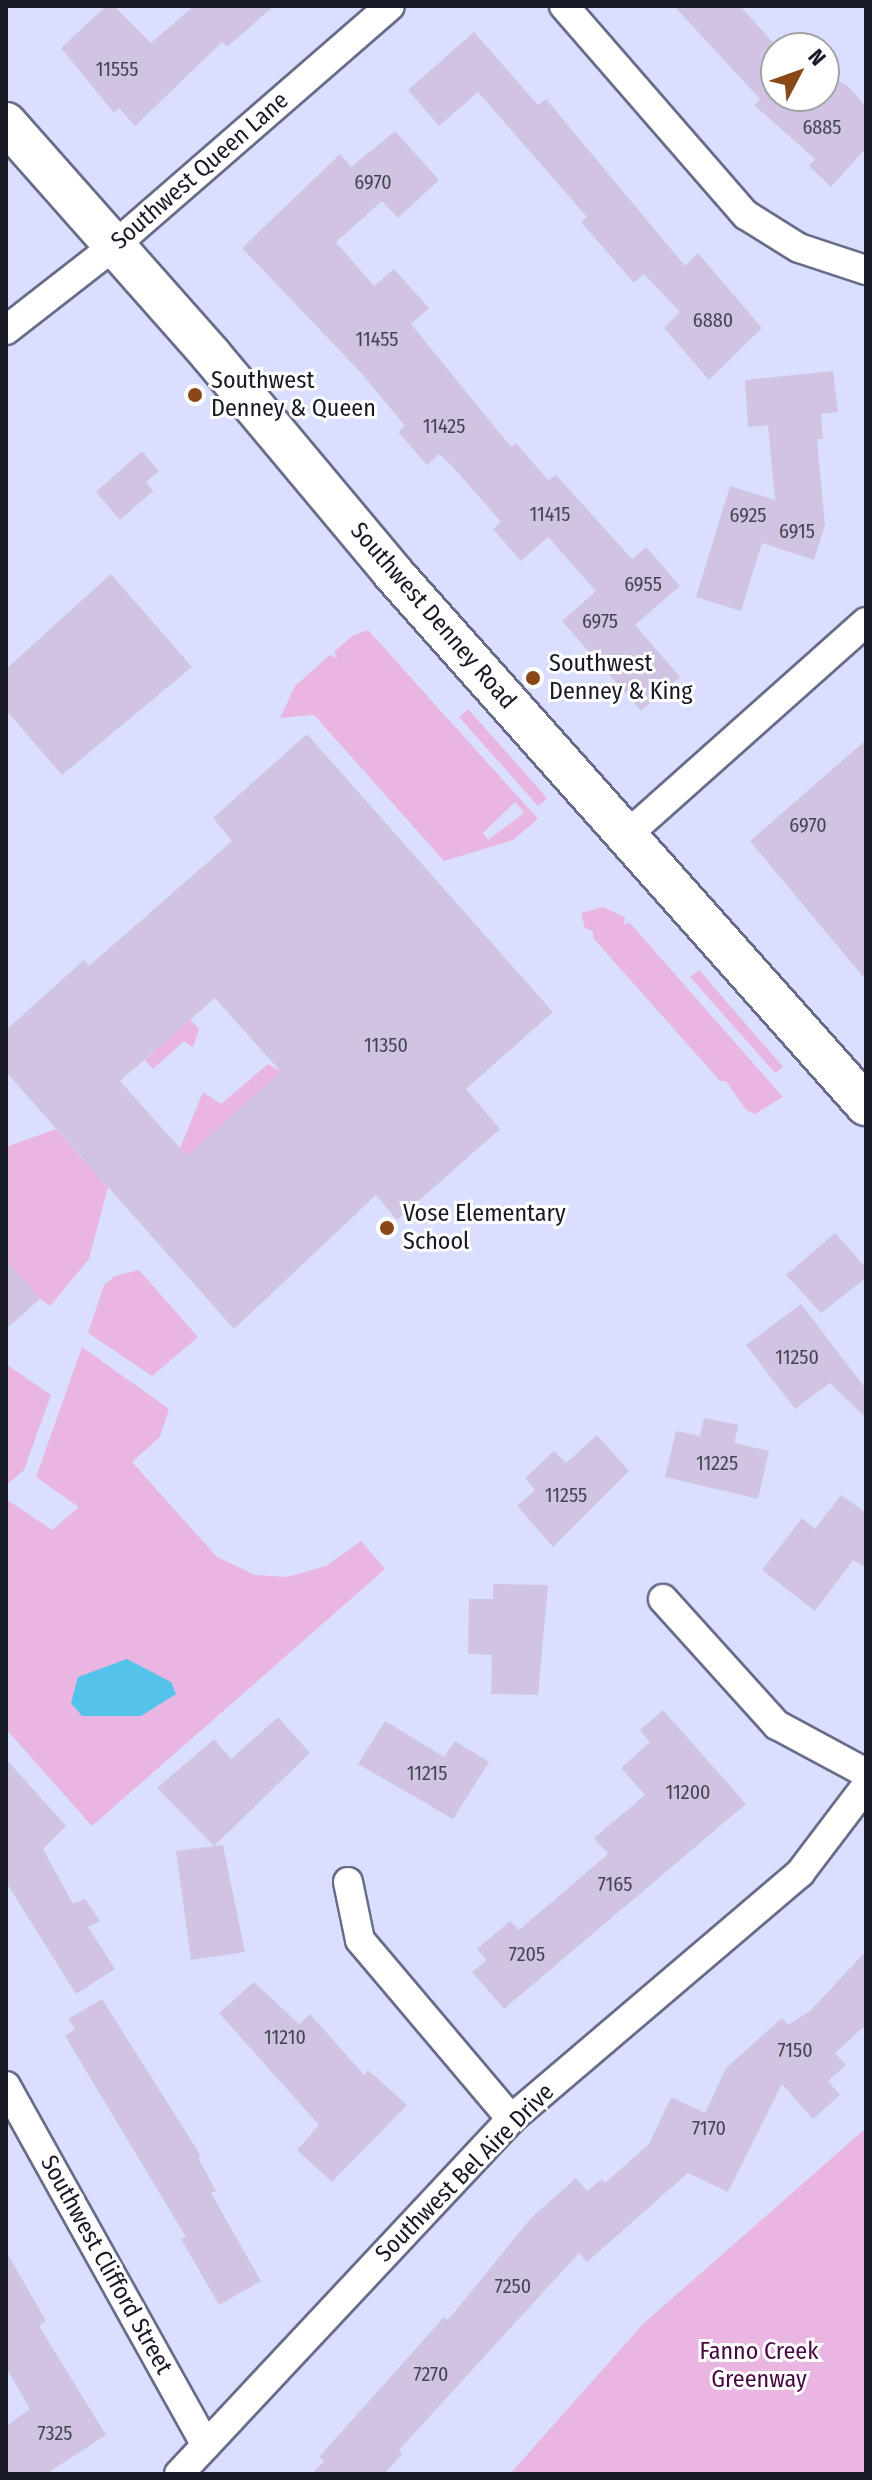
<!DOCTYPE html>
<html>
<head>
<meta charset="utf-8">
<style>
  body { margin:0 }
  #map { position:relative; width:872px; height:2480px; overflow:hidden; background:#dadfff; font-family:"Fira Sans Condensed",sans-serif }
  div>[style] { position:absolute }
  .green>* { inset:0; background:#e8b6e0 }
  .water>* { inset:0; background:#54c3eb }
  .building>* { inset:0; background:#d1c4e2 }
  .roads { filter:drop-shadow(2px 0 #686c88) drop-shadow(-2px 0 #686c88) drop-shadow(0 2px #686c88) drop-shadow(0 -2px #686c88) }
  .street>* { height:28px; margin:-14px; padding:0 14px; transform-origin:14px; border-radius:14px; background:#fff }
  .secondary>* { height:40px; margin:-20px; padding:0 20px; transform-origin:20px; border-radius:20px; background:#fff }
  .dots>* { width:22px; height:22px; translate:-50% -50%; box-sizing:border-box; border:4px solid #fff; border-radius:50% }
  span { translate:-50% -50%; white-space:nowrap; text-align:center; line-height:1.15; -webkit-text-stroke:6px #fff; paint-order:stroke }
  .number-label { font-size:20px; color:#464454 }
  .number-label span { -webkit-text-stroke-width:0 }
  .street-label { font-size:24px; color:#171924 }
  .poi-label { font-size:24px; color:#171924 }
  .left { translate:0 -50%; text-align:left }
  .park-label { font-size:24px; color:#480943 }
  .frame { position:absolute; inset:0; border:8px solid #171924; pointer-events:none }
  .north { position:absolute; left:760px; top:32px; width:80px; height:80px; box-sizing:border-box; background:#fff; border:2px solid #a2a3a7; border-radius:50%; rotate:49deg; font-size:22px; font-weight:700; line-height:32px; text-align:center; color:#171924 }
  .north::after { content:''; display:block; margin:auto; width:28px; height:36px; background:#8a4817; clip-path:polygon(50% 0,100% 100%,50% 72%,0 100%) }
</style>
</head>
<body>
<div id="map">
  <div class="green">
    <div style="clip-path:polygon(evenodd,368px 630px,538px 819px,513px 840px,444px 861px,314px 715px,280px 718px,295px 686px,330px 655px,337px 658px,334px 652px,352px 636px,368px 630px,515px 802px,524px 813px,488px 840px,483px 833px,515px 802px)"></div>
    <div style="clip-path:polygon(468px 709px,547px 798px,538px 806px,459px 717px)"></div>
    <div style="clip-path:polygon(603px 907px,625px 917px,624px 925px,629px 922px,783px 1097px,755px 1114px,746px 1110px,726px 1081px,720px 1081px,593px 938px,593px 931px,585px 928px,581px 913px)"></div>
    <div style="clip-path:polygon(699px 970px,783px 1067px,775px 1073px,690px 977px)"></div>
    <div style="clip-path:polygon(190px 1019px,199px 1029px,193px 1047px,184px 1041px,153px 1069px,145px 1060px)"></div>
    <div style="clip-path:polygon(268px 1064px,282px 1072px,187px 1156px,180px 1148px,203px 1092px,221px 1104px)"></div>
    <div style="clip-path:polygon(56px 1129px,108px 1187px,89px 1259px,50px 1306px,6px 1273px,6px 1147px)"></div>
    <div style="clip-path:polygon(139px 1270px,198px 1337px,152px 1376px,88px 1333px,104px 1285px,115px 1276px)"></div>
    <div style="clip-path:polygon(82px 1347px,169px 1409px,160px 1437px,132px 1462px,217px 1557px,255px 1575px,287px 1577px,326px 1566px,361px 1541px,385px 1569px,92px 1826px,6px 1729px,6px 1499px,52px 1530px,79px 1507px,36px 1477px)"></div>
    <div style="clip-path:polygon(6px 1364px,51px 1395px,24px 1470px,7px 1485px)"></div>
    <div style="clip-path:polygon(866px 2128px,866px 2474px,510px 2474px,643px 2324px)"></div>
  </div>
  <div class="water">
    <div style="clip-path:polygon(127px 1659px,171px 1682px,176px 1694px,141px 1716px,82px 1716px,71px 1703px,78px 1677px)"></div>
  </div>
  <div class="building">
    <div style="clip-path:polygon(106px 6px,114px 6px,151px 43px,194px 6px,274px 6px,227px 47px,222px 42px,135px 126px,119px 108px,114px 113px,61px 48px)"></div>
    <div style="clip-path:polygon(674px 6px,740px 6px,778px 48px,776px 96px,824px 96px,824px 72px,849px 87px,866px 107px,866px 148px,831px 187px,809px 166px,815px 159px,754px 105px,760px 99px)"></div>
    <div style="clip-path:polygon(474px 32px,538px 105px,546px 99px,685px 266px,698px 253px,762px 328px,709px 380px,664px 328px,680px 312px,644px 274px,634px 283px,581px 222px,587px 217px,478px 92px,439px 126px,408px 90px)"></div>
    <div style="clip-path:polygon(395px 131px,439px 180px,398px 218px,382px 201px,336px 242px,374px 286px,394px 269px,429px 308px,411px 324px,511px 447px,516px 443px,548px 480px,556px 475px,632px 559px,646px 547px,680px 586px,635px 625px,680px 677px,641px 711px,562px 621px,596px 591px,548px 537px,521px 561px,493px 529px,501px 522px,452px 466px,439px 454px,427px 465px,398px 432px,405px 426px,362px 374px,242px 248px,340px 154px,351px 167px)"></div>
    <div style="clip-path:polygon(833px 371px,838px 412px,821px 414px,823px 439px,817px 439px,825px 525px,814px 560px,762px 543px,741px 611px,696px 597px,730px 486px,775px 500px,768px 425px,748px 427px,745px 380px)"></div>
    <div style="clip-path:polygon(142px 451px,159px 471px,146px 482px,153px 491px,120px 520px,96px 492px)"></div>
    <div style="clip-path:polygon(111px 574px,192px 667px,62px 775px,6px 710px,6px 669px)"></div>
    <div style="clip-path:polygon(evenodd,307px 734px,553px 1012px,466px 1089px,500px 1129px,397px 1220px,376px 1195px,234px 1329px,6px 1072px,6px 1030px,84px 960px,89px 966px,232px 841px,213px 818px,307px 734px,215px 998px,281px 1072px,187px 1156px,120px 1081px,215px 998px)"></div>
    <div style="clip-path:polygon(866px 740px,866px 980px,750px 841px)"></div>
    <div style="clip-path:polygon(835px 1233px,866px 1268px,866px 1278px,821px 1313px,786px 1275px)"></div>
    <div style="clip-path:polygon(6px 1261px,40px 1299px,6px 1329px)"></div>
    <div style="clip-path:polygon(801px 1304px,866px 1389px,866px 1418px,830px 1383px,795px 1409px,746px 1345px)"></div>
    <div style="clip-path:polygon(704px 1418px,739px 1425px,734px 1443px,769px 1451px,758px 1499px,665px 1477px,676px 1431px,700px 1436px)"></div>
    <div style="clip-path:polygon(597px 1435px,629px 1471px,553px 1547px,517px 1506px,535px 1490px,525px 1478px,554px 1451px,566px 1463px)"></div>
    <div style="clip-path:polygon(841px 1495px,866px 1513px,866px 1568px,853px 1560px,815px 1611px,762px 1570px,802px 1518px,815px 1529px)"></div>
    <div style="clip-path:polygon(493px 1584px,548px 1585px,538px 1695px,491px 1694px,492px 1655px,468px 1654px,469px 1599px,493px 1599px)"></div>
    <div style="clip-path:polygon(663px 1710px,746px 1804px,504px 2009px,472px 1972px,487px 1960px,477px 1949px,510px 1921px,519px 1930px,608px 1854px,594px 1838px,645px 1795px,621px 1768px,650px 1742px,640px 1730px)"></div>
    <div style="clip-path:polygon(278px 1717px,310px 1753px,214px 1846px,223px 1845px,245px 1952px,191px 1960px,176px 1851px,214px 1846px,157px 1788px,214px 1739px,231px 1759px)"></div>
    <div style="clip-path:polygon(385px 1721px,444px 1757px,455px 1741px,489px 1762px,453px 1819px,358px 1764px)"></div>
    <div style="clip-path:polygon(6px 1759px,66px 1826px,43px 1849px,73px 1904px,85px 1899px,100px 1921px,88px 1927px,115px 1969px,76px 1994px,6px 1882px)"></div>
    <div style="clip-path:polygon(866px 1951px,866px 2025px,835px 2053px,846px 2065px,828px 2081px,840px 2095px,813px 2119px,782px 2084px,728px 2192px,688px 2173px,587px 2262px,579px 2253px,399px 2450px,402px 2454px,384px 2474px,312px 2474px,324px 2461px,319px 2457px,444px 2317px,448px 2320px,531px 2218px,576px 2178px,587px 2191px,602px 2179px,605px 2183px,649px 2144px,671px 2097px,705px 2113px,726px 2068px,782px 2018px,788px 2025px,810px 2011px)"></div>
    <div style="clip-path:polygon(254px 1982px,299px 2024px,310px 2014px,364px 2075px,368px 2070px,407px 2105px,332px 2182px,297px 2150px,319px 2125px,219px 2013px)"></div>
    <div style="clip-path:polygon(102px 1999px,201px 2156px,198px 2158px,216px 2191px,211px 2193px,261px 2281px,219px 2305px,181px 2239px,186px 2237px,65px 2036px,75px 2029px,68px 2019px)"></div>
    <div style="clip-path:polygon(6px 2251px,46px 2321px,39px 2326px,106px 2435px,46px 2474px,6px 2474px,6px 2426px,30px 2409px,6px 2368px)"></div>
  </div>
  <div class="roads">
    <div class="street">
      <div style="left:564px;top:6px;width:277px;rotate:49deg"></div>
      <div style="left:746px;top:215px;width:62px;rotate:31.9deg"></div>
      <div style="left:799px;top:248px;width:71px;rotate:18.2deg"></div>
      <div style="left:6px;top:330px;width:138px;rotate:-37.9deg"></div>
      <div style="left:115px;top:245px;width:364px;rotate:-41deg"></div>
      <div style="left:627px;top:835px;width:320px;rotate:-41.7deg"></div>
      <div style="left:663px;top:1599px;width:170px;rotate:47.9deg"></div>
      <div style="left:777px;top:1725px;width:101px;rotate:28.3deg"></div>
      <div style="left:348px;top:1882px;width:59px;rotate:78.3deg"></div>
      <div style="left:360px;top:1940px;width:234px;rotate:49.8deg"></div>
      <div style="left:6px;top:2086px;width:411px;rotate:60.9deg"></div>
      <div style="left:179px;top:2474px;width:486px;rotate:-46.9deg"></div>
      <div style="left:511px;top:2119px;width:380px;rotate:-40.4deg"></div>
      <div style="left:800px;top:1873px;width:109px;rotate:-52.8deg"></div>
    </div>
    <div class="secondary">
      <div style="left:6px;top:123px;width:310px;rotate:48.5deg"></div>
      <div style="left:211px;top:355px;width:284px;rotate:50.1deg"></div>
      <div style="left:393px;top:573px;width:712px;rotate:48.36deg"></div>
    </div>
  </div>
  <div class="dots">
    <div style="left:195px;top:395px;background:#8a4817"></div>
    <div style="left:533px;top:678px;background:#8a4817"></div>
    <div style="left:387px;top:1228px;background:#8a4817"></div>
  </div>
  <div class="number-label">
    <span style="left:117px;top:69px">11555</span>
    <span style="left:822px;top:127px">6885</span>
    <span style="left:373px;top:182px">6970</span>
    <span style="left:713px;top:320px">6880</span>
    <span style="left:377px;top:339px">11455</span>
    <span style="left:444px;top:426px">11425</span>
    <span style="left:550px;top:514px">11415</span>
    <span style="left:748px;top:515px">6925</span>
    <span style="left:797px;top:531px">6915</span>
    <span style="left:643px;top:584px">6955</span>
    <span style="left:600px;top:621px">6975</span>
    <span style="left:808px;top:825px">6970</span>
    <span style="left:386px;top:1045px">11350</span>
    <span style="left:797px;top:1357px">11250</span>
    <span style="left:717px;top:1463px">11225</span>
    <span style="left:566px;top:1495px">11255</span>
    <span style="left:427px;top:1773px">11215</span>
    <span style="left:688px;top:1792px">11200</span>
    <span style="left:615px;top:1884px">7165</span>
    <span style="left:527px;top:1954px">7205</span>
    <span style="left:285px;top:2037px">11210</span>
    <span style="left:795px;top:2050px">7150</span>
    <span style="left:709px;top:2128px">7170</span>
    <span style="left:513px;top:2286px">7250</span>
    <span style="left:431px;top:2374px">7270</span>
    <span style="left:55px;top:2433px">7325</span>
  </div>
  <div class="street-label">
    <span style="left:200px;top:171px;rotate:-41deg">Southwest Queen Lane</span>
    <span style="left:433px;top:616px;rotate:49deg">Southwest Denney Road</span>
    <span style="left:465px;top:2173px;rotate:-45deg">Southwest Bel Aire Drive</span>
    <span style="left:106px;top:2265px;rotate:61deg">Southwest Clifford Street</span>
  </div>
  <div class="poi-label">
    <span class="left" style="left:211px;top:395px">Southwest<br>Denney &amp; Queen</span>
    <span class="left" style="left:549px;top:678px">Southwest<br>Denney &amp; King</span>
    <span class="left" style="left:403px;top:1228px">Vose Elementary<br>School</span>
  </div>
  <div class="park-label">
    <span style="left:759px;top:2366px">Fanno Creek<br>Greenway</span>
  </div>
  <div class="frame"></div>
  <div class="north">N</div>
</div>
</body>
</html>
